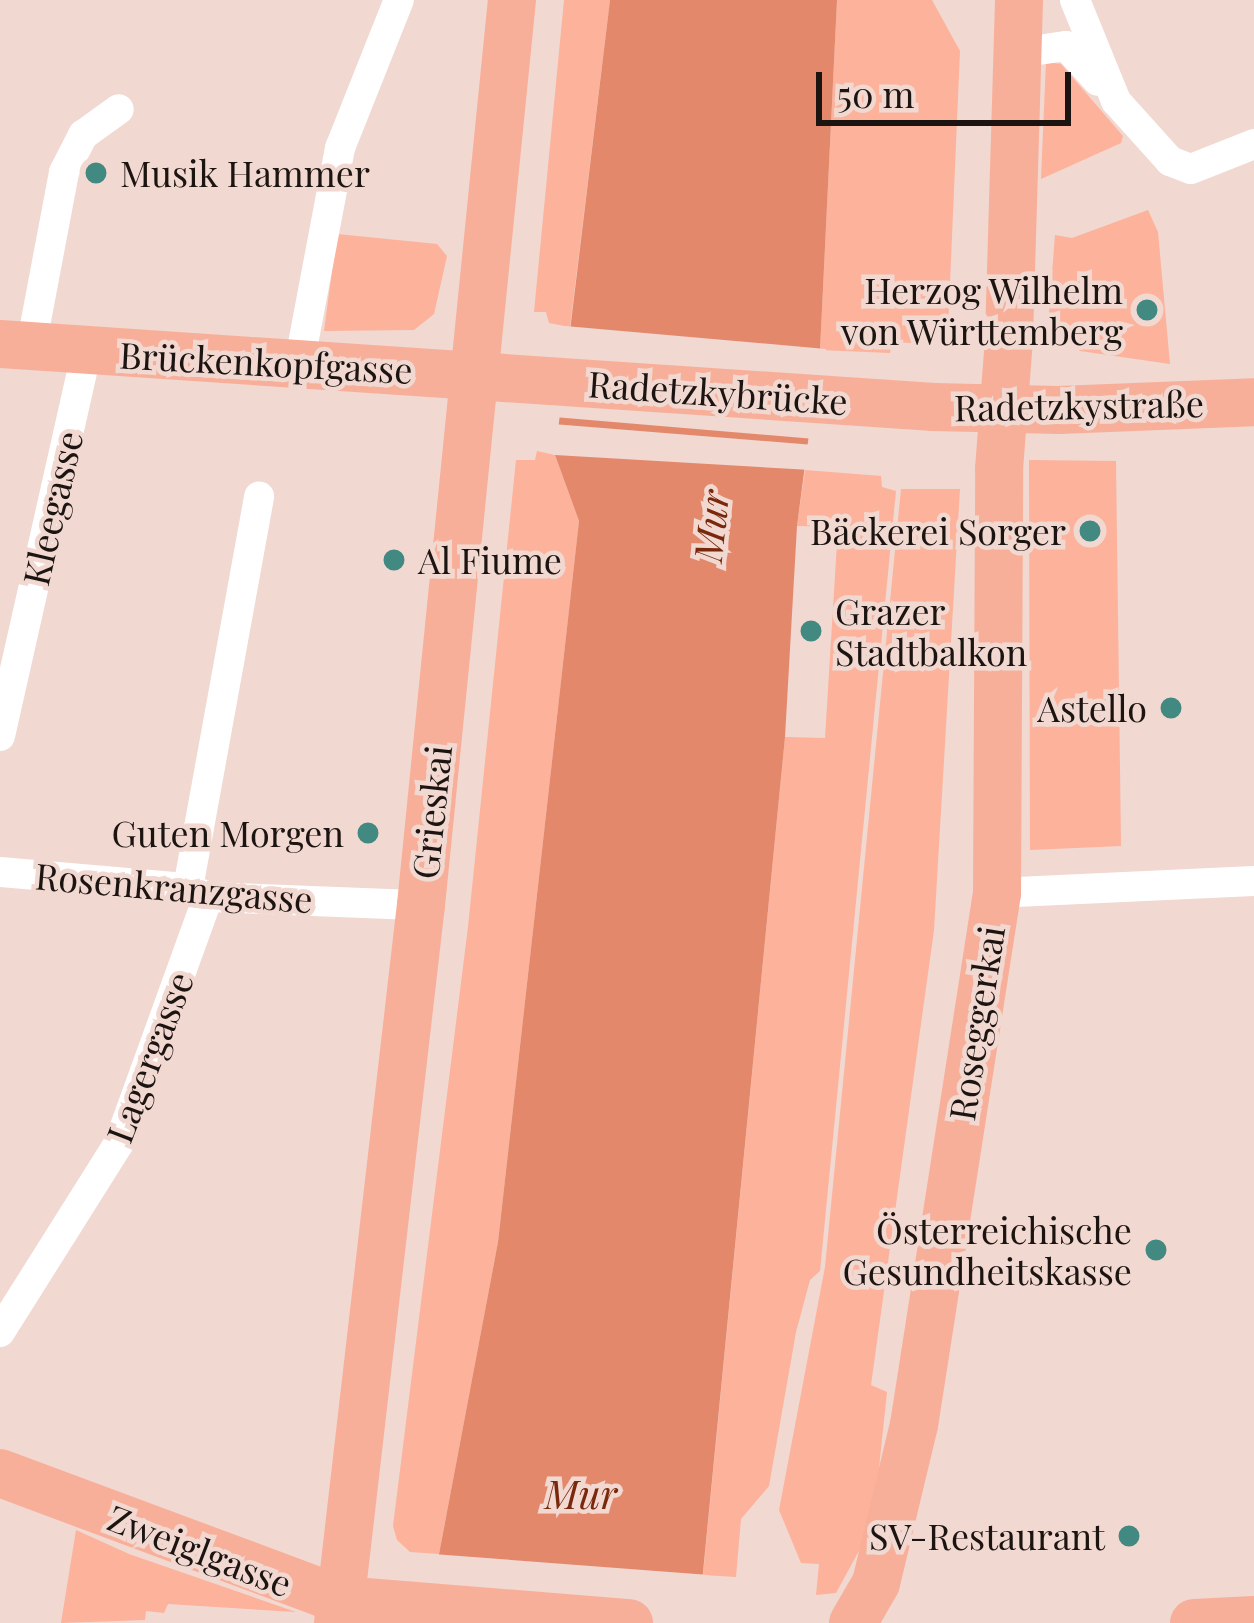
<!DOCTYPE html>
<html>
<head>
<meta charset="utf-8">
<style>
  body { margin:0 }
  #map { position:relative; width:1254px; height:1623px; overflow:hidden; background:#f1d8d1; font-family:"Playfair Display",serif }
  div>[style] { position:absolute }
  .green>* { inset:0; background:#fcb29b }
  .water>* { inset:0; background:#e4886c }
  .pier>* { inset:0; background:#f1d8d1 }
  .street>* { height:30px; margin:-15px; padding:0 15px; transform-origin:15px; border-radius:15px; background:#fff }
  .primary>* { height:48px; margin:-24px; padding:0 24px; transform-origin:24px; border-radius:24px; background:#f8af99 }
  .dots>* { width:33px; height:33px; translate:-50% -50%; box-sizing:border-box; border:6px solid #f1d8d1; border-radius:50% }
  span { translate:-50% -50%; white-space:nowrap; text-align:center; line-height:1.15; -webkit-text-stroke:9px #f1d8d1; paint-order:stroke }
  .poi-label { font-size:36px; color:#1c1411 }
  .left { translate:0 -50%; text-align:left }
  .right { translate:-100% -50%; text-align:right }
  .street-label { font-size:36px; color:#1c1411 }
  .water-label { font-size:39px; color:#7a280c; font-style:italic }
  .scale { position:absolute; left:816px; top:72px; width:255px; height:54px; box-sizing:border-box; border:6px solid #1c1411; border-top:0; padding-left:15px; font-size:36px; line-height:42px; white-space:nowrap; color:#1c1411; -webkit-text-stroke:9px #f1d8d1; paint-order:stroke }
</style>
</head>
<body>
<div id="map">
  <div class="green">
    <div style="clip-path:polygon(564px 0,610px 0,570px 327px,549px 323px,546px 312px,534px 312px)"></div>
    <div style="clip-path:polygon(837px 0,932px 0,960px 51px,948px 329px,912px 343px,892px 342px,890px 353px,820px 350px)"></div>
    <div style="clip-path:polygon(1046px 62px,1061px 64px,1123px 136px,1121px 143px,1041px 179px)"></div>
    <div style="clip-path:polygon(1148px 210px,1158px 232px,1170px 364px,1080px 351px,1048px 326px,1055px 235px,1072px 238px)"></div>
    <div style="clip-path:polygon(337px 234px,437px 244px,447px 256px,434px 314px,414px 330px,324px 331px)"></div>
    <div style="clip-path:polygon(537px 451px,555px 455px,579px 521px,498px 1242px,439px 1554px,410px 1552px,397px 1540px,393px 1526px,468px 927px,516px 460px,535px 460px)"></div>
    <div style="clip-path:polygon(1029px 460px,1116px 461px,1121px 846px,1030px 850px)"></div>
    <div style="clip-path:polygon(805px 470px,881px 476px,882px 487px,896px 491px,820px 1271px,810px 1280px,796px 1332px,769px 1486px,741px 1519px,736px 1577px,703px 1575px,785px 737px,825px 738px,838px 527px,797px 526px)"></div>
    <div style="clip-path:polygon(901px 489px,960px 489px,934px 930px,871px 1385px,887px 1392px,877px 1487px,866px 1538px,836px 1593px,816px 1595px,819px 1564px,801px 1563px,779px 1510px,825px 1267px)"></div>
    <div style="clip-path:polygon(76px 1530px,129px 1554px,296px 1612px,168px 1604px,164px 1613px,146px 1611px,145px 1620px,61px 1623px)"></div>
  </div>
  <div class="water">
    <div style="clip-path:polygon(610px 0,837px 0,820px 350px,797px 526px,785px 737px,698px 1623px,426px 1623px,498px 1242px,579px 521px,555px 455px)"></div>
  </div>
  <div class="pier">
    <div style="clip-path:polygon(565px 326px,826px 349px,815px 439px,554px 417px)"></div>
    <div style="clip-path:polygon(553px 424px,814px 445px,811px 470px,555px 455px,549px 453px)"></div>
    <div style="clip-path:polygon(433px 1554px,709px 1575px,704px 1623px,420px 1623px)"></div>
  </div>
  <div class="street">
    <div style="left:1075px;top:0;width:109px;rotate:67.9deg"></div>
    <div style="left:1116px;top:101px;width:81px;rotate:48deg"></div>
    <div style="left:1170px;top:161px;width:22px;rotate:21deg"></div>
    <div style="left:1191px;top:169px;width:68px;rotate:-21.6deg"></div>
    <div style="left:1018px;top:53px;width:49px;rotate:-8.3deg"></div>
    <div style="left:1066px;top:46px;width:47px;rotate:47.6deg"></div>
    <div style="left:31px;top:347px;width:178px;rotate:-79.3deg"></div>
    <div style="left:64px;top:172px;width:42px;rotate:-62.8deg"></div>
    <div style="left:83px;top:135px;width:44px;rotate:-35.8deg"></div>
    <div style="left:299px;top:365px;width:221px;rotate:-79.3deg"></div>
    <div style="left:340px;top:148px;width:159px;rotate:-68.3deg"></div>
    <div style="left:0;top:736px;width:395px;rotate:-77.3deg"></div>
    <div style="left:0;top:872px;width:189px;rotate:4.9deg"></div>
    <div style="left:188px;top:888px;width:22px;rotate:24deg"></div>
    <div style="left:208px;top:897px;width:213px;rotate:2.2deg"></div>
    <div style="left:188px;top:888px;width:398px;rotate:-79.7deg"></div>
    <div style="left:997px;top:893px;width:257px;rotate:-2.7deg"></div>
    <div style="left:0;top:1332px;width:223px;rotate:-57.8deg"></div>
    <div style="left:119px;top:1143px;width:262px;rotate:-70.1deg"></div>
  </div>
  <div class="primary">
    <div style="left:0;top:344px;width:936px;rotate:3.86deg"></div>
    <div style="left:934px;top:407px;width:125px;rotate:1.4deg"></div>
    <div style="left:1059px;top:410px;width:195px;rotate:-2.3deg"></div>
    <div style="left:0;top:1473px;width:364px;rotate:20.4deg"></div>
    <div style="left:341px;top:1600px;width:289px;rotate:4.6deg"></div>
    <div style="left:338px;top:1623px;width:723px;rotate:-83.41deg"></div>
    <div style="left:421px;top:905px;width:910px;rotate:-84.26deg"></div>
    <div style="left:853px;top:1623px;width:46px;rotate:-60.1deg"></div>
    <div style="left:876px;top:1583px;width:163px;rotate:-76.5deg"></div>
    <div style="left:914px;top:1425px;width:538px;rotate:-81.13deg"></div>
    <div style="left:997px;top:893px;width:424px;rotate:-89.7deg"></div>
    <div style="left:999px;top:469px;width:131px;rotate:-85.6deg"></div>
    <div style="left:1009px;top:338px;width:338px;rotate:-88.3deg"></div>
    <div style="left:1194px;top:1623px;width:60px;rotate:-2.9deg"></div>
  </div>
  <div class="dots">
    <div style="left:96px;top:173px;background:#428982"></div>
    <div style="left:1147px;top:310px;background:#428982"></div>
    <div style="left:1090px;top:531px;background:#428982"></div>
    <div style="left:394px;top:560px;background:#428982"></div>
    <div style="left:811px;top:631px;background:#428982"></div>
    <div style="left:1171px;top:708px;background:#428982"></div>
    <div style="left:368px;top:833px;background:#428982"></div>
    <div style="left:1156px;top:1250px;background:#428982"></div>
    <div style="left:1129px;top:1536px;background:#428982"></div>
  </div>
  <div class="poi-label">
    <span class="left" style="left:120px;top:173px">Musik Hammer</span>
    <span class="right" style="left:1123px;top:310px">Herzog Wilhelm<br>von Württemberg</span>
    <span class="right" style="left:1066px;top:531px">Bäckerei Sorger</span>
    <span class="left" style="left:418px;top:560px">Al Fiume</span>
    <span class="left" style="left:835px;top:631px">Grazer<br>Stadtbalkon</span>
    <span class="right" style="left:1147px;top:708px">Astello</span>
    <span class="right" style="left:344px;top:833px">Guten Morgen</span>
    <span class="right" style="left:1132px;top:1250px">Österreichische<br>Gesundheitskasse</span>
    <span class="right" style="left:1105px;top:1536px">SV-Restaurant</span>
  </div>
  <div class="street-label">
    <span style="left:266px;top:362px;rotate:3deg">Brückenkopfgasse</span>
    <span style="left:718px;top:392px;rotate:4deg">Radetzkybrücke</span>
    <span style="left:1079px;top:405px;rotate:-1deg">Radetzkystraße</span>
    <span style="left:52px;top:508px;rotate:-77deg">Kleegasse</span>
    <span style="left:431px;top:812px;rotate:-84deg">Grieskai</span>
    <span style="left:174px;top:887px;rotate:5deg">Rosenkranzgasse</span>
    <span style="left:976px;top:1023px;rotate:-81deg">Roseggerkai</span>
    <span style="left:149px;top:1057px;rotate:-69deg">Lagergasse</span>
    <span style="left:200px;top:1550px;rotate:21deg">Zweiglgasse</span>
  </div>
  <div class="water-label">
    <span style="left:710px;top:526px;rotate:-84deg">Mur</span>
    <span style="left:581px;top:1493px">Mur</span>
  </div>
  <div class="scale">50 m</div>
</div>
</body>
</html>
